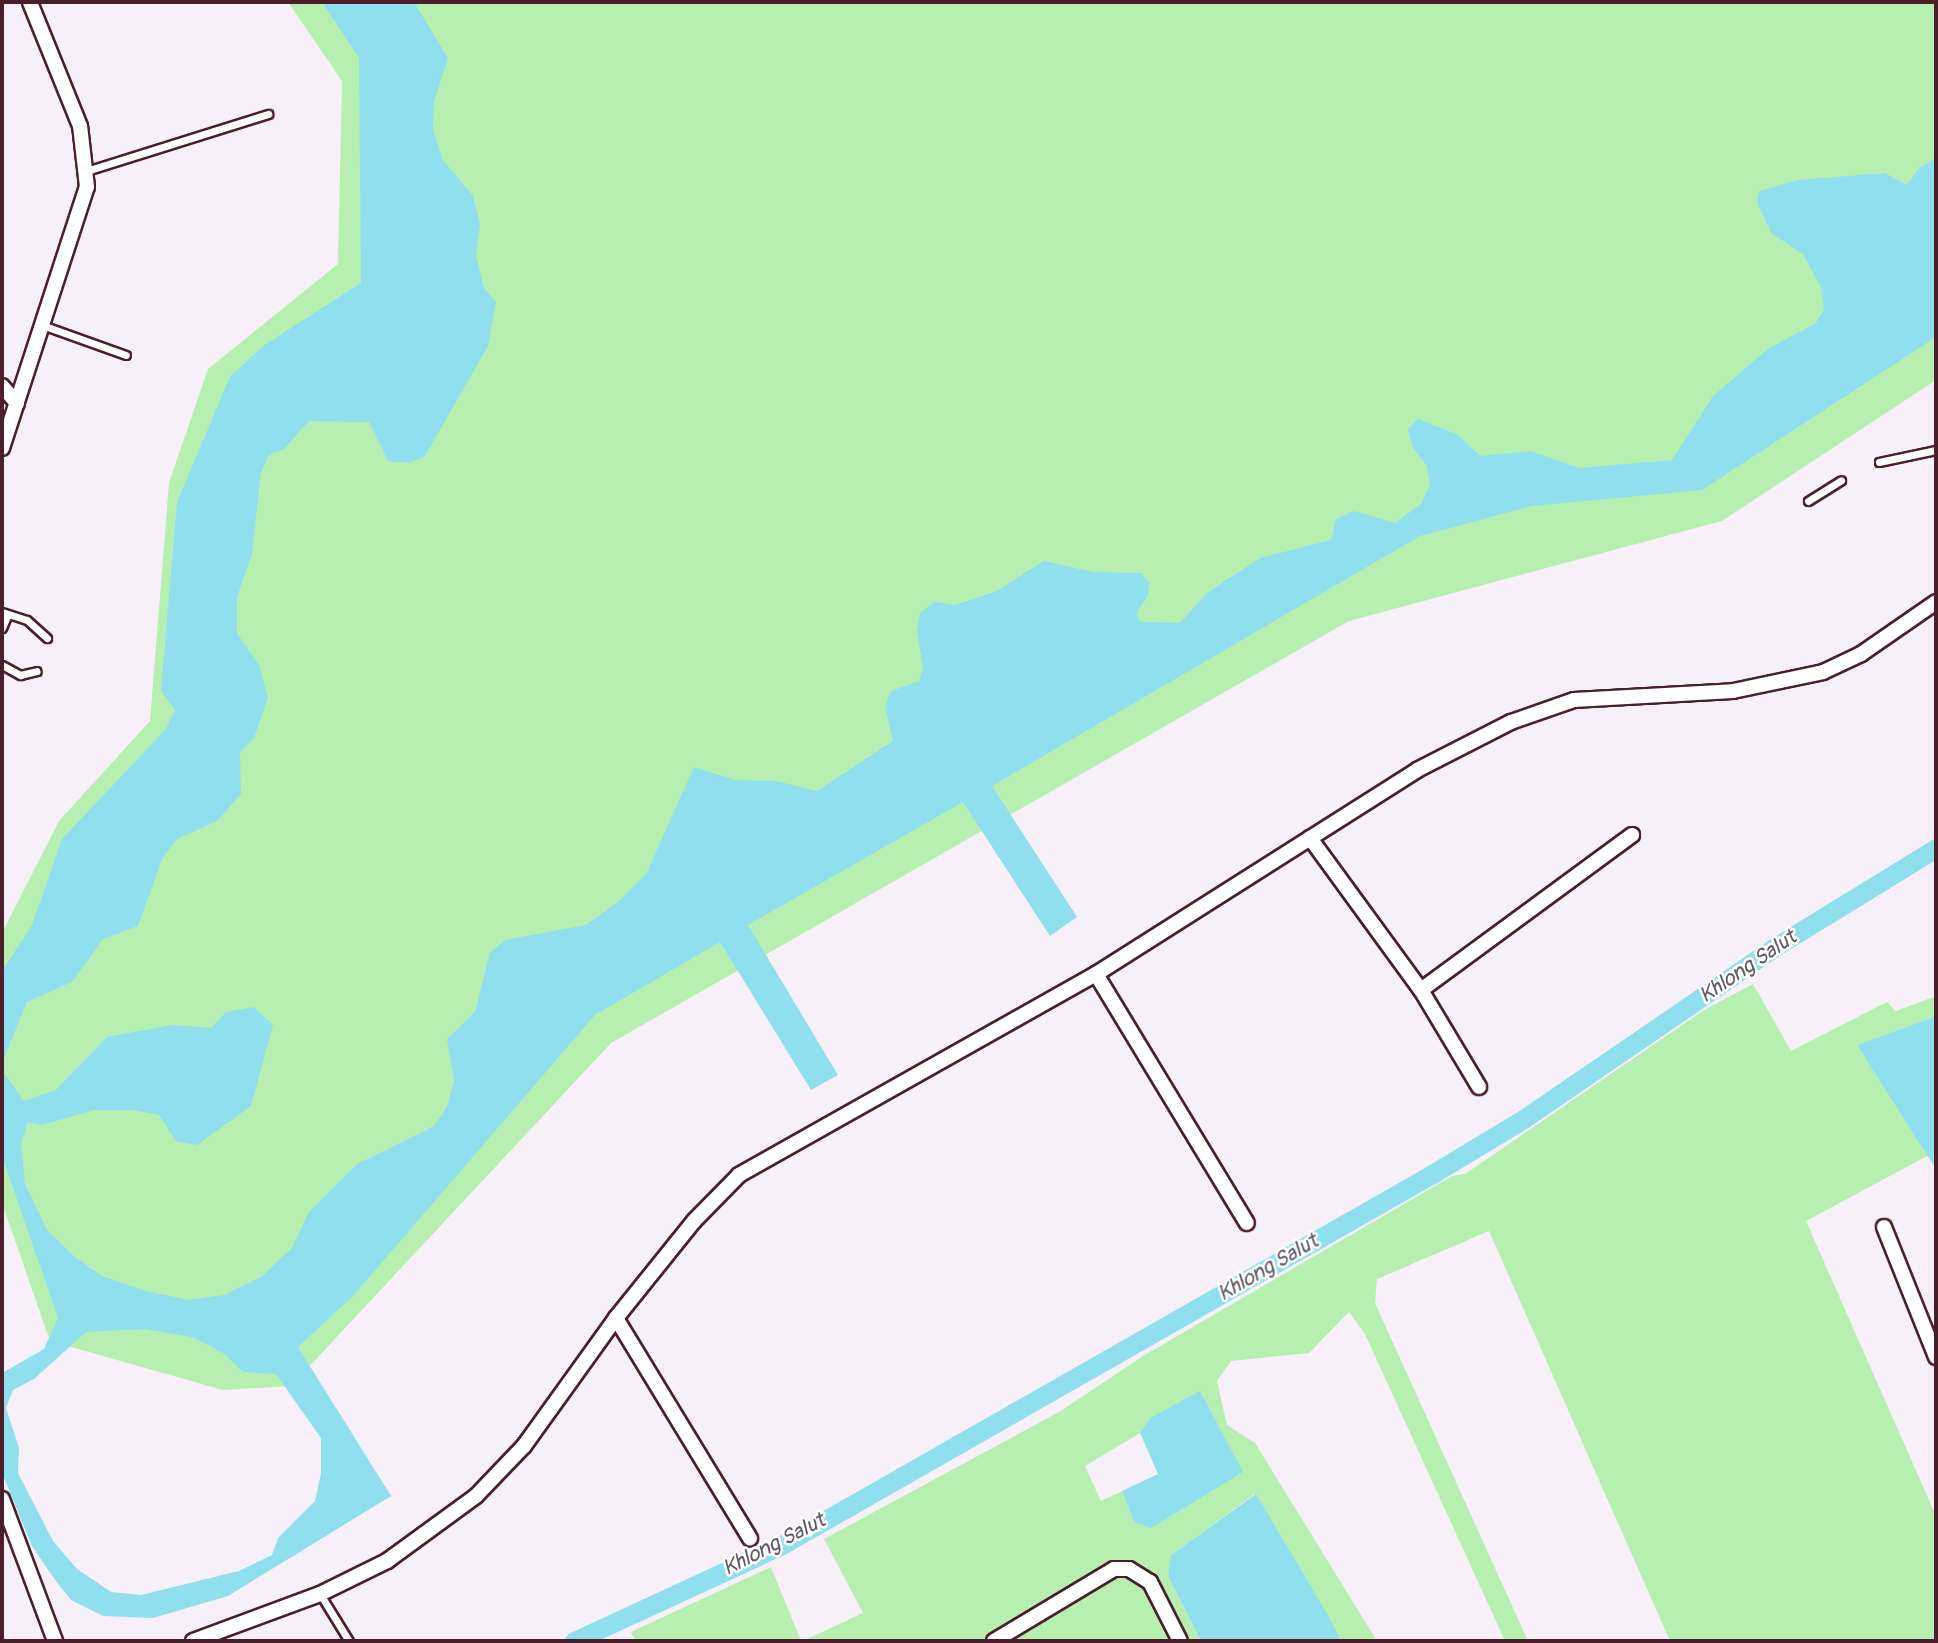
<!DOCTYPE html>
<html>
<head>
<meta charset="utf-8">
<style>
  body { margin:0 }
  #map { position:relative; width:1938px; height:1643px; overflow:hidden; background:#f7f0f8; font-family:Pangolin,sans-serif }
  div>[style] { position:absolute }
  .green>* { inset:0; background:#b7efb1 }
  .water>* { inset:0; background:#90dfee }
  .canal>* { height:19px; margin:-9.5px; padding:0 9.5px; transform-origin:9.5px; border-radius:9.5px; background:#90dfee }
  .roads { filter:drop-shadow(2px 0 #4a1f2b) drop-shadow(-2px 0 #4a1f2b) drop-shadow(0 2px #4a1f2b) drop-shadow(0 -2px #4a1f2b) }
  .service>* { height:7px; margin:-3.5px; padding:0 3.5px; transform-origin:3.5px; border-radius:3.5px; background:#fff }
  .minor>* { height:14px; margin:-7px; padding:0 7px; transform-origin:7px; border-radius:7px; background:#fff }
  span { translate:-50% -50%; white-space:nowrap; text-align:center; line-height:1.15; -webkit-text-stroke:5px #fff; paint-order:stroke }
  .water-label { font-size:21px; color:#5f5966; font-style:italic }
  .frame { position:absolute; inset:0; border:4px solid #4a1f2b; pointer-events:none }
</style>
</head>
<body>
<div id="map">
  <div class="green">
    <div style="clip-path:polygon(288px 2px,1936px 2px,1936px 380px,1722px 521px,1349px 621px,611px 1043px,291px 1386px,223px 1390px,50px 1341px,2px 1203px,2px 933px,59px 821px,150px 721px,169px 483px,208px 369px,338px 264px,342px 81px)"></div>
    <div style="clip-path:polygon(evenodd,1753px 984px,1791px 1051px,1887px 1002px,1896px 1011px,1936px 996px,1936px 1016px,1857px 1045px,1929px 1155px,1806px 1221px,1936px 1516px,1936px 1641px,1670px 1641px,1489px 1231px,1377px 1279px,1375px 1303px,1528px 1641px,1505px 1641px,1365px 1334px,1349px 1312px,1309px 1353px,1231px 1361px,1217px 1381px,1227px 1425px,1255px 1443px,1377px 1641px,1341px 1641px,1255px 1494px,1171px 1555px,1168px 1576px,1201px 1641px,803px 1641px,863px 1613px,824px 1539px,1059px 1412px,1143px 1356px,1452px 1176px,1465px 1174px,1704px 1010px,1753px 984px,1150px 1418px,1233px 1456px,1242px 1472px,1134px 1522px,1122px 1491px,1101px 1501px,1085px 1466px,1140px 1433px,1150px 1418px)"></div>
    <div style="clip-path:polygon(771px 1567px,801px 1641px,635px 1641px,631px 1632px)"></div>
  </div>
  <div class="water">
    <div style="clip-path:polygon(322px 2px,414px 2px,448px 58px,434px 101px,433px 129px,443px 160px,473px 196px,480px 224px,476px 255px,484px 288px,496px 302px,488px 346px,425px 456px,409px 463px,388px 461px,369px 422px,309px 421px,284px 449px,269px 455px,261px 472px,252px 554px,237px 597px,237px 633px,259px 665px,268px 698px,254px 738px,240px 752px,241px 794px,217px 821px,177px 839px,162px 859px,138px 926px,103px 939px,72px 982px,27px 1002px,2px 1063px,2px 971px,32px 925px,62px 839px,166px 729px,175px 710px,161px 691px,177px 502px,230px 377px,263px 346px,361px 283px,359px 58px)"></div>
    <div style="clip-path:polygon(evenodd,1936px 158px,1936px 337px,1702px 490px,1532px 506px,1420px 536px,992px 786px,1077px 917px,1050px 936px,963px 802px,748px 925px,838px 1075px,811px 1090px,720px 942px,595px 1015px,353px 1296px,298px 1347px,391px 1496px,228px 1596px,153px 1618px,103px 1616px,71px 1600px,53px 1577px,32px 1546px,2px 1473px,2px 1373px,44px 1349px,58px 1318px,2px 1156px,2px 1070px,24px 1101px,56px 1090px,107px 1037px,172px 1025px,211px 1028px,226px 1012px,254px 1007px,273px 1025px,251px 1106px,197px 1145px,176px 1141px,159px 1115px,133px 1110px,94px 1110px,42px 1125px,28px 1122px,21px 1143px,25px 1184px,47px 1230px,75px 1257px,102px 1276px,146px 1291px,188px 1300px,224px 1295px,261px 1277px,292px 1248px,309px 1212px,357px 1164px,433px 1127px,447px 1107px,454px 1081px,447px 1039px,475px 1012px,490px 953px,505px 940px,586px 925px,618px 902px,646px 874px,694px 767px,735px 780px,776px 781px,817px 791px,893px 741px,885px 706px,891px 691px,919px 681px,923px 668px,917px 631px,920px 613px,934px 602px,955px 605px,997px 591px,1044px 561px,1093px 572px,1141px 573px,1149px 582px,1148px 595px,1136px 614px,1141px 622px,1180px 623px,1207px 593px,1260px 558px,1331px 540px,1336px 519px,1354px 511px,1395px 523px,1421px 504px,1430px 485px,1427px 466px,1413px 448px,1408px 429px,1418px 419px,1458px 435px,1480px 456px,1531px 451px,1579px 468px,1672px 460px,1713px 396px,1769px 348px,1815px 324px,1824px 310px,1821px 287px,1803px 254px,1771px 233px,1757px 202px,1759px 191px,1799px 180px,1885px 173px,1907px 185px,1920px 167px,1936px 158px,144px 1329px,192px 1337px,223px 1353px,243px 1372px,276px 1374px,321px 1438px,321px 1474px,315px 1501px,278px 1538px,272px 1555px,239px 1571px,141px 1595px,111px 1592px,77px 1569px,53px 1541px,18px 1473px,19px 1448px,6px 1408px,13px 1390px,34px 1379px,86px 1332px,144px 1329px)"></div>
    <div style="clip-path:polygon(1936px 1016px,1936px 1169px,1857px 1045px)"></div>
    <div style="clip-path:polygon(1200px 1391px,1243px 1472px,1151px 1528px,1134px 1522px,1122px 1491px,1158px 1474px,1140px 1433px,1150px 1418px)"></div>
    <div style="clip-path:polygon(1256px 1494px,1329px 1617px,1341px 1641px,1201px 1641px,1168px 1576px,1171px 1555px)"></div>
  </div>
  <div class="canal">
    <div style="left:574px;top:1641px;width:227px;rotate:-24.8deg"></div>
    <div style="left:780px;top:1546px;width:753px;rotate:-29.7deg"></div>
    <div style="left:1434px;top:1173px;width:106px;rotate:-31.1deg"></div>
    <div style="left:1525px;top:1118px;width:303px;rotate:-34.4deg"></div>
    <div style="left:1775px;top:947px;width:189px;rotate:-31.6deg"></div>
  </div>
  <div class="roads">
    <div class="service">
      <div style="left:86px;top:171px;width:191px;rotate:-17.4deg"></div>
      <div style="left:42px;top:325px;width:89px;rotate:19.7deg"></div>
      <div style="left:1879px;top:462px;width:58px;rotate:-11.9deg"></div>
      <div style="left:1808px;top:501px;width:39px;rotate:-32deg"></div>
      <div style="left:2px;top:612px;width:26px;rotate:18deg"></div>
      <div style="left:27px;top:620px;width:27px;rotate:42deg"></div>
      <div style="left:2px;top:628px;width:15px;rotate:-67deg"></div>
      <div style="left:2px;top:665px;width:21px;rotate:29deg"></div>
      <div style="left:20px;top:675px;width:17px;rotate:-13deg"></div>
      <div style="left:320px;top:1594px;width:55px;rotate:58.3deg"></div>
    </div>
    <div class="minor">
      <div style="left:2px;top:386px;width:23px;rotate:49deg"></div>
      <div style="left:2px;top:448px;width:274px;rotate:-72deg"></div>
      <div style="left:87px;top:187px;width:61px;rotate:-96.5deg"></div>
      <div style="left:80px;top:126px;width:134px;rotate:-112deg"></div>
      <div style="left:1310px;top:838px;width:188px;rotate:53.9deg"></div>
      <div style="left:1421px;top:990px;width:262px;rotate:-36.3deg"></div>
      <div style="left:1096px;top:974px;width:291px;rotate:58.8deg"></div>
      <div style="left:1421px;top:990px;width:113px;rotate:59.1deg"></div>
      <div style="left:1884px;top:1227px;width:140px;rotate:68.2deg"></div>
      <div style="left:616px;top:1318px;width:258px;rotate:58.7deg"></div>
      <div style="left:2px;top:1499px;width:152px;rotate:69.5deg"></div>
      <div style="left:193px;top:1641px;width:135px;rotate:-20.3deg"></div>
      <div style="left:320px;top:1594px;width:75px;rotate:-26.2deg"></div>
      <div style="left:387px;top:1561px;width:110px;rotate:-36.1deg"></div>
      <div style="left:476px;top:1496px;width:69px;rotate:-46.2deg"></div>
      <div style="left:524px;top:1446px;width:158px;rotate:-54.3deg"></div>
      <div style="left:616px;top:1318px;width:124px;rotate:-51.2deg"></div>
      <div style="left:694px;top:1221px;width:64px;rotate:-45.6deg"></div>
      <div style="left:739px;top:1175px;width:410px;rotate:-29.4deg"></div>
      <div style="left:1096px;top:974px;width:380px;rotate:-32.4deg"></div>
      <div style="left:1417px;top:770px;width:106px;rotate:-27.1deg"></div>
      <div style="left:1511px;top:722px;width:67px;rotate:-19.2deg"></div>
      <div style="left:1574px;top:700px;width:159px;rotate:-3.2deg"></div>
      <div style="left:1733px;top:691px;width:92px;rotate:-11.9deg"></div>
      <div style="left:1823px;top:672px;width:42px;rotate:-25.3deg"></div>
      <div style="left:1861px;top:654px;width:91px;rotate:-34.7deg"></div>
      <div style="left:994px;top:1641px;width:140px;rotate:-31deg"></div>
      <div style="left:1114px;top:1569px;width:15px"></div>
      <div style="left:1129px;top:1569px;width:25px;rotate:32deg"></div>
      <div style="left:1150px;top:1582px;width:66px;rotate:63deg"></div>
    </div>
  </div>
  <div class="water-label">
    <span style="left:1748px;top:967px;rotate:-34deg">Khlong Salut</span>
    <span style="left:1268px;top:1268px;rotate:-30deg">Khlong Salut</span>
    <span style="left:774px;top:1545px;rotate:-27deg">Khlong Salut</span>
  </div>
  <div class="frame"></div>
</div>
</body>
</html>
